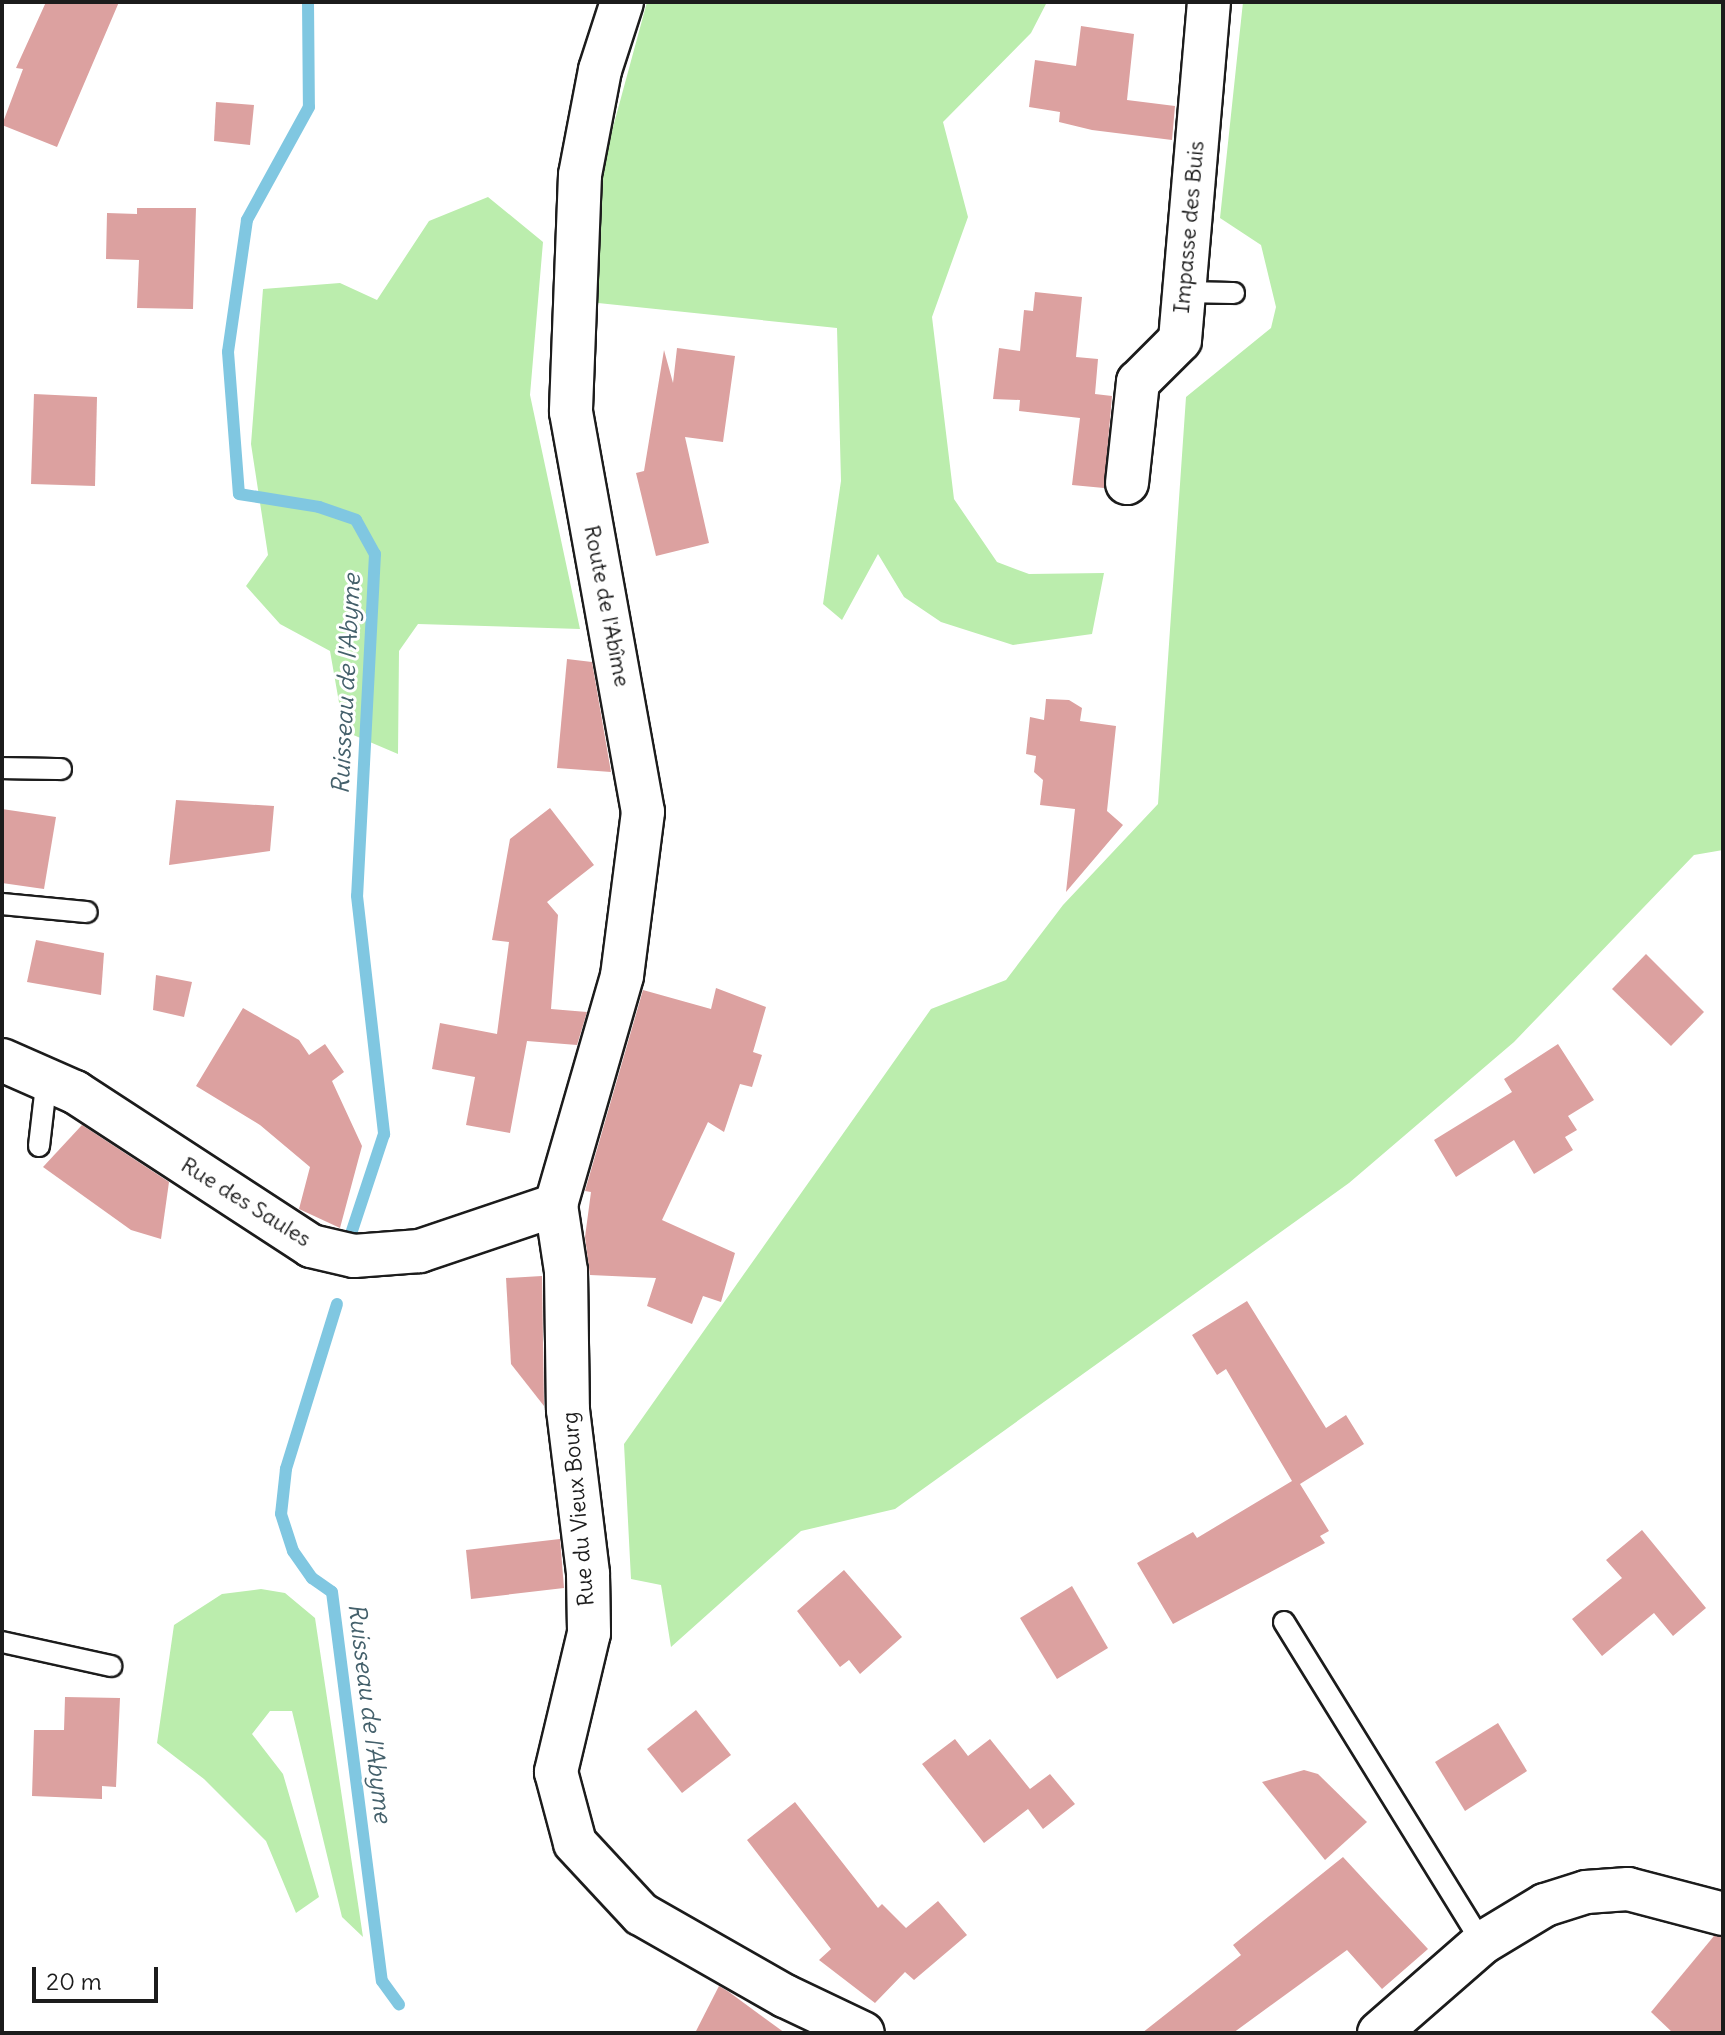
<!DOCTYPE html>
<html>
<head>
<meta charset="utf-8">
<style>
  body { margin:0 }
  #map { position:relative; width:1725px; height:2035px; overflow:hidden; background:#fff; font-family:Delius,sans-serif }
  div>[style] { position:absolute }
  .green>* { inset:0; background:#bbedad }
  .stream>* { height:12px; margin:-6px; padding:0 6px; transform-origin:6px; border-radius:6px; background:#80c7e1 }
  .building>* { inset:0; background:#dca1a0 }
  .roads { filter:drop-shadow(2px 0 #1c1c1c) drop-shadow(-2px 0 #1c1c1c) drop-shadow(0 2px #1c1c1c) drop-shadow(0 -2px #1c1c1c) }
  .lane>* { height:20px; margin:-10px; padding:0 10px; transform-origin:10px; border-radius:10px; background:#fff }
  .street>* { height:42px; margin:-21px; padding:0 21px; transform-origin:21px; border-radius:21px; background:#fff }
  span { translate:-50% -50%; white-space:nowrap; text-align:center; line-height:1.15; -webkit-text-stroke:6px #fff; paint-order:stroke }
  .street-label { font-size:22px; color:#1c1c1c }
  .water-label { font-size:24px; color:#44606b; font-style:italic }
  .frame { position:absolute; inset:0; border:4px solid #1c1c1c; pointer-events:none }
  .scale { position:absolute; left:32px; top:1967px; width:126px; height:36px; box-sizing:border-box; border:4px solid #1c1c1c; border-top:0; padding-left:10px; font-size:24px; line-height:28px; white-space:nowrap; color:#1c1c1c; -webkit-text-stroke:6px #fff; paint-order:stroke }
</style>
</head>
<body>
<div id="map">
  <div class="green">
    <div style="clip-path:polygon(647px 2px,1047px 2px,1031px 33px,943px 122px,968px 217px,932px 317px,954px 499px,997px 562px,1029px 574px,1104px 573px,1092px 634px,1013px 645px,941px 622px,904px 597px,878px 554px,842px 620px,823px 604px,841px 481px,837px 328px,598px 303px,600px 175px)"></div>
    <div style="clip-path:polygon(1243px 2px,1723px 2px,1723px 850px,1694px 855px,1514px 1042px,1349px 1183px,895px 1509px,801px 1531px,671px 1647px,661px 1585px,631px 1579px,624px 1444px,931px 1009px,1006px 980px,1063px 905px,1158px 804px,1186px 397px,1271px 328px,1276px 307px,1261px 245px,1220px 218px)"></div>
    <div style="clip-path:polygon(488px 197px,543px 242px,530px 395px,580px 629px,418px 624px,399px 651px,398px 754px,344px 731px,330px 651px,280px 624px,246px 586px,268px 555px,251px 444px,263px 289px,340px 283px,377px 300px,429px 221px)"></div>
    <div style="clip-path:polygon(261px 1589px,285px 1593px,315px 1618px,363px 1937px,342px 1917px,292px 1711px,270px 1711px,252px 1734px,283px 1774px,319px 1897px,296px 1913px,266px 1841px,204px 1779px,157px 1743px,174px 1625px,222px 1594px)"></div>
  </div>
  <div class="stream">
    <div style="left:308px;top:2px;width:105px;rotate:89.5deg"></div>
    <div style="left:309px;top:107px;width:129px;rotate:118.8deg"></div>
    <div style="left:247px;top:220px;width:133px;rotate:98.2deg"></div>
    <div style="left:228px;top:352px;width:142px;rotate:85.6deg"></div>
    <div style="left:239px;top:494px;width:81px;rotate:9.2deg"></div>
    <div style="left:319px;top:507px;width:39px;rotate:19deg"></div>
    <div style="left:356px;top:520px;width:39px;rotate:61deg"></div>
    <div style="left:375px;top:554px;width:342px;rotate:93deg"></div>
    <div style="left:357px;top:896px;width:240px;rotate:83.5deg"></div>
    <div style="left:384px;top:1134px;width:112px;rotate:108.3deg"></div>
    <div style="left:337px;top:1304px;width:173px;rotate:107.2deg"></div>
    <div style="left:286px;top:1469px;width:45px;rotate:96.3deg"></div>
    <div style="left:281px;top:1514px;width:39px;rotate:72deg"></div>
    <div style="left:293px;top:1551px;width:33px;rotate:55deg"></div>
    <div style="left:312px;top:1578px;width:24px;rotate:35deg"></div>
    <div style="left:332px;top:1592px;width:392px;rotate:82.7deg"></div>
    <div style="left:382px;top:1981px;width:29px;rotate:54deg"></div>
  </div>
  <div class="building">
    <div style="clip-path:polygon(46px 2px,119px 2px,57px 147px,2px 125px,23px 69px,16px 68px)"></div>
    <div style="clip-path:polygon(1081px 26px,1134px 34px,1127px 100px,1175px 106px,1172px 140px,1092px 130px,1059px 122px,1060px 112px,1029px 107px,1035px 60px,1076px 66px)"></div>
    <div style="clip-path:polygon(216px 102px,254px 105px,250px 145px,214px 141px)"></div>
    <div style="clip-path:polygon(137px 208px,196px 208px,193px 309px,137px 308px,139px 260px,106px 259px,107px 213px,137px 214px)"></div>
    <div style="clip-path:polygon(1035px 292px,1082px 297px,1076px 357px,1098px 359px,1095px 394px,1112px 396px,1104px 488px,1072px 485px,1080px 418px,1019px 411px,1020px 400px,993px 399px,999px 348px,1020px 351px,1024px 310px,1033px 311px)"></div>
    <div style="clip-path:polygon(677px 348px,735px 356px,723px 442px,685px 437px,709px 543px,656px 556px,636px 473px,644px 471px,664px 350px,673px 383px)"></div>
    <div style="clip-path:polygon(34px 394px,97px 397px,95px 486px,31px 484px)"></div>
    <div style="clip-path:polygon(567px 659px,592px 662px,611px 772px,557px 768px)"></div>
    <div style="clip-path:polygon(1046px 699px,1069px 700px,1082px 708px,1080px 721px,1116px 726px,1107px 811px,1123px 825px,1066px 892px,1075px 809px,1040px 805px,1043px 780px,1034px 772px,1036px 756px,1026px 754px,1030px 717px,1044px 720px)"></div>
    <div style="clip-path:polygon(176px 800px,274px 806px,270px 851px,169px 865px)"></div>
    <div style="clip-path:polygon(550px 808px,594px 865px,547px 902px,558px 915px,551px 1009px,587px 1012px,577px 1045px,527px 1041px,510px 1133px,466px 1125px,475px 1077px,432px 1069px,440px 1023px,497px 1034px,509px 942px,492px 940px,510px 839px)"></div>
    <div style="clip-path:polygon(2px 809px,56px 817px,44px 889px,2px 883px)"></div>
    <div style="clip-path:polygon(36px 940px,104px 953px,101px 995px,27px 982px)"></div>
    <div style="clip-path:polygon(1646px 954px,1704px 1012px,1671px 1046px,1612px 989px)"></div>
    <div style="clip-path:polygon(156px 975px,192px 982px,184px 1017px,153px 1010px)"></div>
    <div style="clip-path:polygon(716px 988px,766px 1007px,753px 1052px,762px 1055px,752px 1087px,740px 1084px,724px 1132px,708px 1122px,662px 1220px,735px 1253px,721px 1302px,703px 1296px,692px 1324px,647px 1306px,656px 1278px,590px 1275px,585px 1237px,591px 1192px,585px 1191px,643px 990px,711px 1009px)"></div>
    <div style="clip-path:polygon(243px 1008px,299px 1040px,309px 1055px,325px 1044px,344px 1072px,332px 1081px,362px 1146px,340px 1228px,299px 1209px,310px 1167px,260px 1125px,196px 1086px)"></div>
    <div style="clip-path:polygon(1558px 1044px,1594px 1100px,1568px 1116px,1577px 1130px,1565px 1137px,1573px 1150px,1534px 1174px,1514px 1140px,1456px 1177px,1434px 1140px,1512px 1092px,1504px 1079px)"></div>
    <div style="clip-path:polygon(82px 1125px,169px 1182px,161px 1239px,131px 1230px,43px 1167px)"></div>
    <div style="clip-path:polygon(542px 1276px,544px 1406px,511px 1364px,506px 1278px)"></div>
    <div style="clip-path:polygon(1247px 1301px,1326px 1428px,1346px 1415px,1364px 1444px,1300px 1484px,1329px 1531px,1320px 1536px,1325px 1543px,1173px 1624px,1137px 1563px,1193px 1532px,1197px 1538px,1292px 1481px,1226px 1369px,1217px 1375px,1192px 1335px)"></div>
    <div style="clip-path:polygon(1642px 1530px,1706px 1608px,1673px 1636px,1654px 1613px,1602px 1656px,1572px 1619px,1622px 1578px,1606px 1560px)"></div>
    <div style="clip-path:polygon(560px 1539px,564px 1588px,471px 1599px,466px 1550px)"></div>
    <div style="clip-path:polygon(844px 1570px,902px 1637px,860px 1674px,849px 1660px,840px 1667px,797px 1611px)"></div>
    <div style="clip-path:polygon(1072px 1586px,1108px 1648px,1057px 1679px,1020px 1618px)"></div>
    <div style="clip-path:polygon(65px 1697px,120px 1698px,116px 1787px,102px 1786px,102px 1799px,32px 1796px,34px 1730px,64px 1730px)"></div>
    <div style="clip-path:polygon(696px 1710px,731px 1755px,682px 1793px,647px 1749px)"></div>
    <div style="clip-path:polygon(1498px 1723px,1527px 1771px,1465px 1811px,1435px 1762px)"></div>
    <div style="clip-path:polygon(955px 1739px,968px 1756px,990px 1739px,1030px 1789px,1050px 1774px,1075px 1804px,1043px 1829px,1028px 1809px,984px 1843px,922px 1764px)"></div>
    <div style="clip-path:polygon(1304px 1770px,1318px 1774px,1367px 1822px,1325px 1860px,1262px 1782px)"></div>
    <div style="clip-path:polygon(795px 1802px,878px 1908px,882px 1904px,906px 1928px,938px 1901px,967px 1935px,914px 1980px,905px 1972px,875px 2003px,819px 1960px,831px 1949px,747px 1840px)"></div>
    <div style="clip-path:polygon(1343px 1857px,1428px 1949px,1382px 1989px,1347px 1950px,1233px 2033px,1142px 2033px,1241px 1955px,1233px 1945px)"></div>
    <div style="clip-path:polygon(1714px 1936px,1723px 1937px,1723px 2033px,1673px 2033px,1651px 2012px)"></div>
    <div style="clip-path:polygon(719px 1986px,729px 1992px,785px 2033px,695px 2033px)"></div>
  </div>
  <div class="roads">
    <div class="lane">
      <div style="left:1183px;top:292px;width:51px;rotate:1.1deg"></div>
      <div style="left:2px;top:768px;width:59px;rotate:1deg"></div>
      <div style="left:2px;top:904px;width:85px;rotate:5.4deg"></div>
      <div style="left:39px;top:1146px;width:69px;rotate:-83.4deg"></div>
      <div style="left:1284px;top:1622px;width:377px;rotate:58.3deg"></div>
      <div style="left:2px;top:1642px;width:112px;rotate:12.4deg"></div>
    </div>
    <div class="street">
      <div style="left:622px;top:2px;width:71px;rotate:107.9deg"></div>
      <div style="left:600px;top:70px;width:107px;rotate:100.8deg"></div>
      <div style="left:580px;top:175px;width:237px;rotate:92.2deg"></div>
      <div style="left:571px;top:412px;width:406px;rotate:79.8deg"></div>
      <div style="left:643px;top:812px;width:165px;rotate:97.3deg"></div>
      <div style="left:622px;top:976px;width:238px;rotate:106.1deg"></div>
      <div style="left:556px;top:1205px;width:67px;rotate:81.4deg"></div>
      <div style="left:566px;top:1271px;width:139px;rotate:89.2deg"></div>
      <div style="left:568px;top:1410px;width:165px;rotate:83deg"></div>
      <div style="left:588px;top:1574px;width:59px;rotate:89deg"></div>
      <div style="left:589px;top:1633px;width:143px;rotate:103.4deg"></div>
      <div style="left:556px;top:1772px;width:73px;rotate:75deg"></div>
      <div style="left:575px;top:1843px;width:97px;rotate:47.1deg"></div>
      <div style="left:641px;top:1914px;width:166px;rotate:29.7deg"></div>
      <div style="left:785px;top:1996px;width:86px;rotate:25.4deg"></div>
      <div style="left:1127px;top:483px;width:102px;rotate:-83.8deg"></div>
      <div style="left:1138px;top:382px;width:59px;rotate:-45deg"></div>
      <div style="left:1180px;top:340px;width:339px;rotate:-85.1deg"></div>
      <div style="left:2px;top:1060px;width:80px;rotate:23.7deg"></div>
      <div style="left:75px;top:1092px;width:282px;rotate:33.1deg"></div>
      <div style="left:311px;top:1246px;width:44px;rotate:13.1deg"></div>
      <div style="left:354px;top:1256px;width:66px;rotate:-4.3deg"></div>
      <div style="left:420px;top:1251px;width:144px;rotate:-18.7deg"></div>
      <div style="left:1379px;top:2033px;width:137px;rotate:-41.1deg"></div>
      <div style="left:1482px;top:1943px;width:74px;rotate:-31.1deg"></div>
      <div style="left:1545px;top:1905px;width:43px;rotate:-17.6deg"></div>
      <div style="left:1586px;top:1892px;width:42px;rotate:-4.1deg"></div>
      <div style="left:1628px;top:1889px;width:98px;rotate:14.7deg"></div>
    </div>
  </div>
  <div class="street-label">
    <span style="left:1189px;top:227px;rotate:-85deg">Impasse des Buis</span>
    <span style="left:607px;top:606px;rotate:79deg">Route de l'Abîme</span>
    <span style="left:246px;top:1202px;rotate:32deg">Rue des Saules</span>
    <span style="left:578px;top:1509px;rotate:-95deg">Rue du Vieux Bourg</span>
  </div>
  <div class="water-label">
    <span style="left:346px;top:684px;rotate:-87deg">Ruisseau de l'Abyme</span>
    <span style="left:370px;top:1713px;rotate:83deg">Ruisseau de l'Abyme</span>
  </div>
  <div class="frame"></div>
  <div class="scale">20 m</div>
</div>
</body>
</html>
